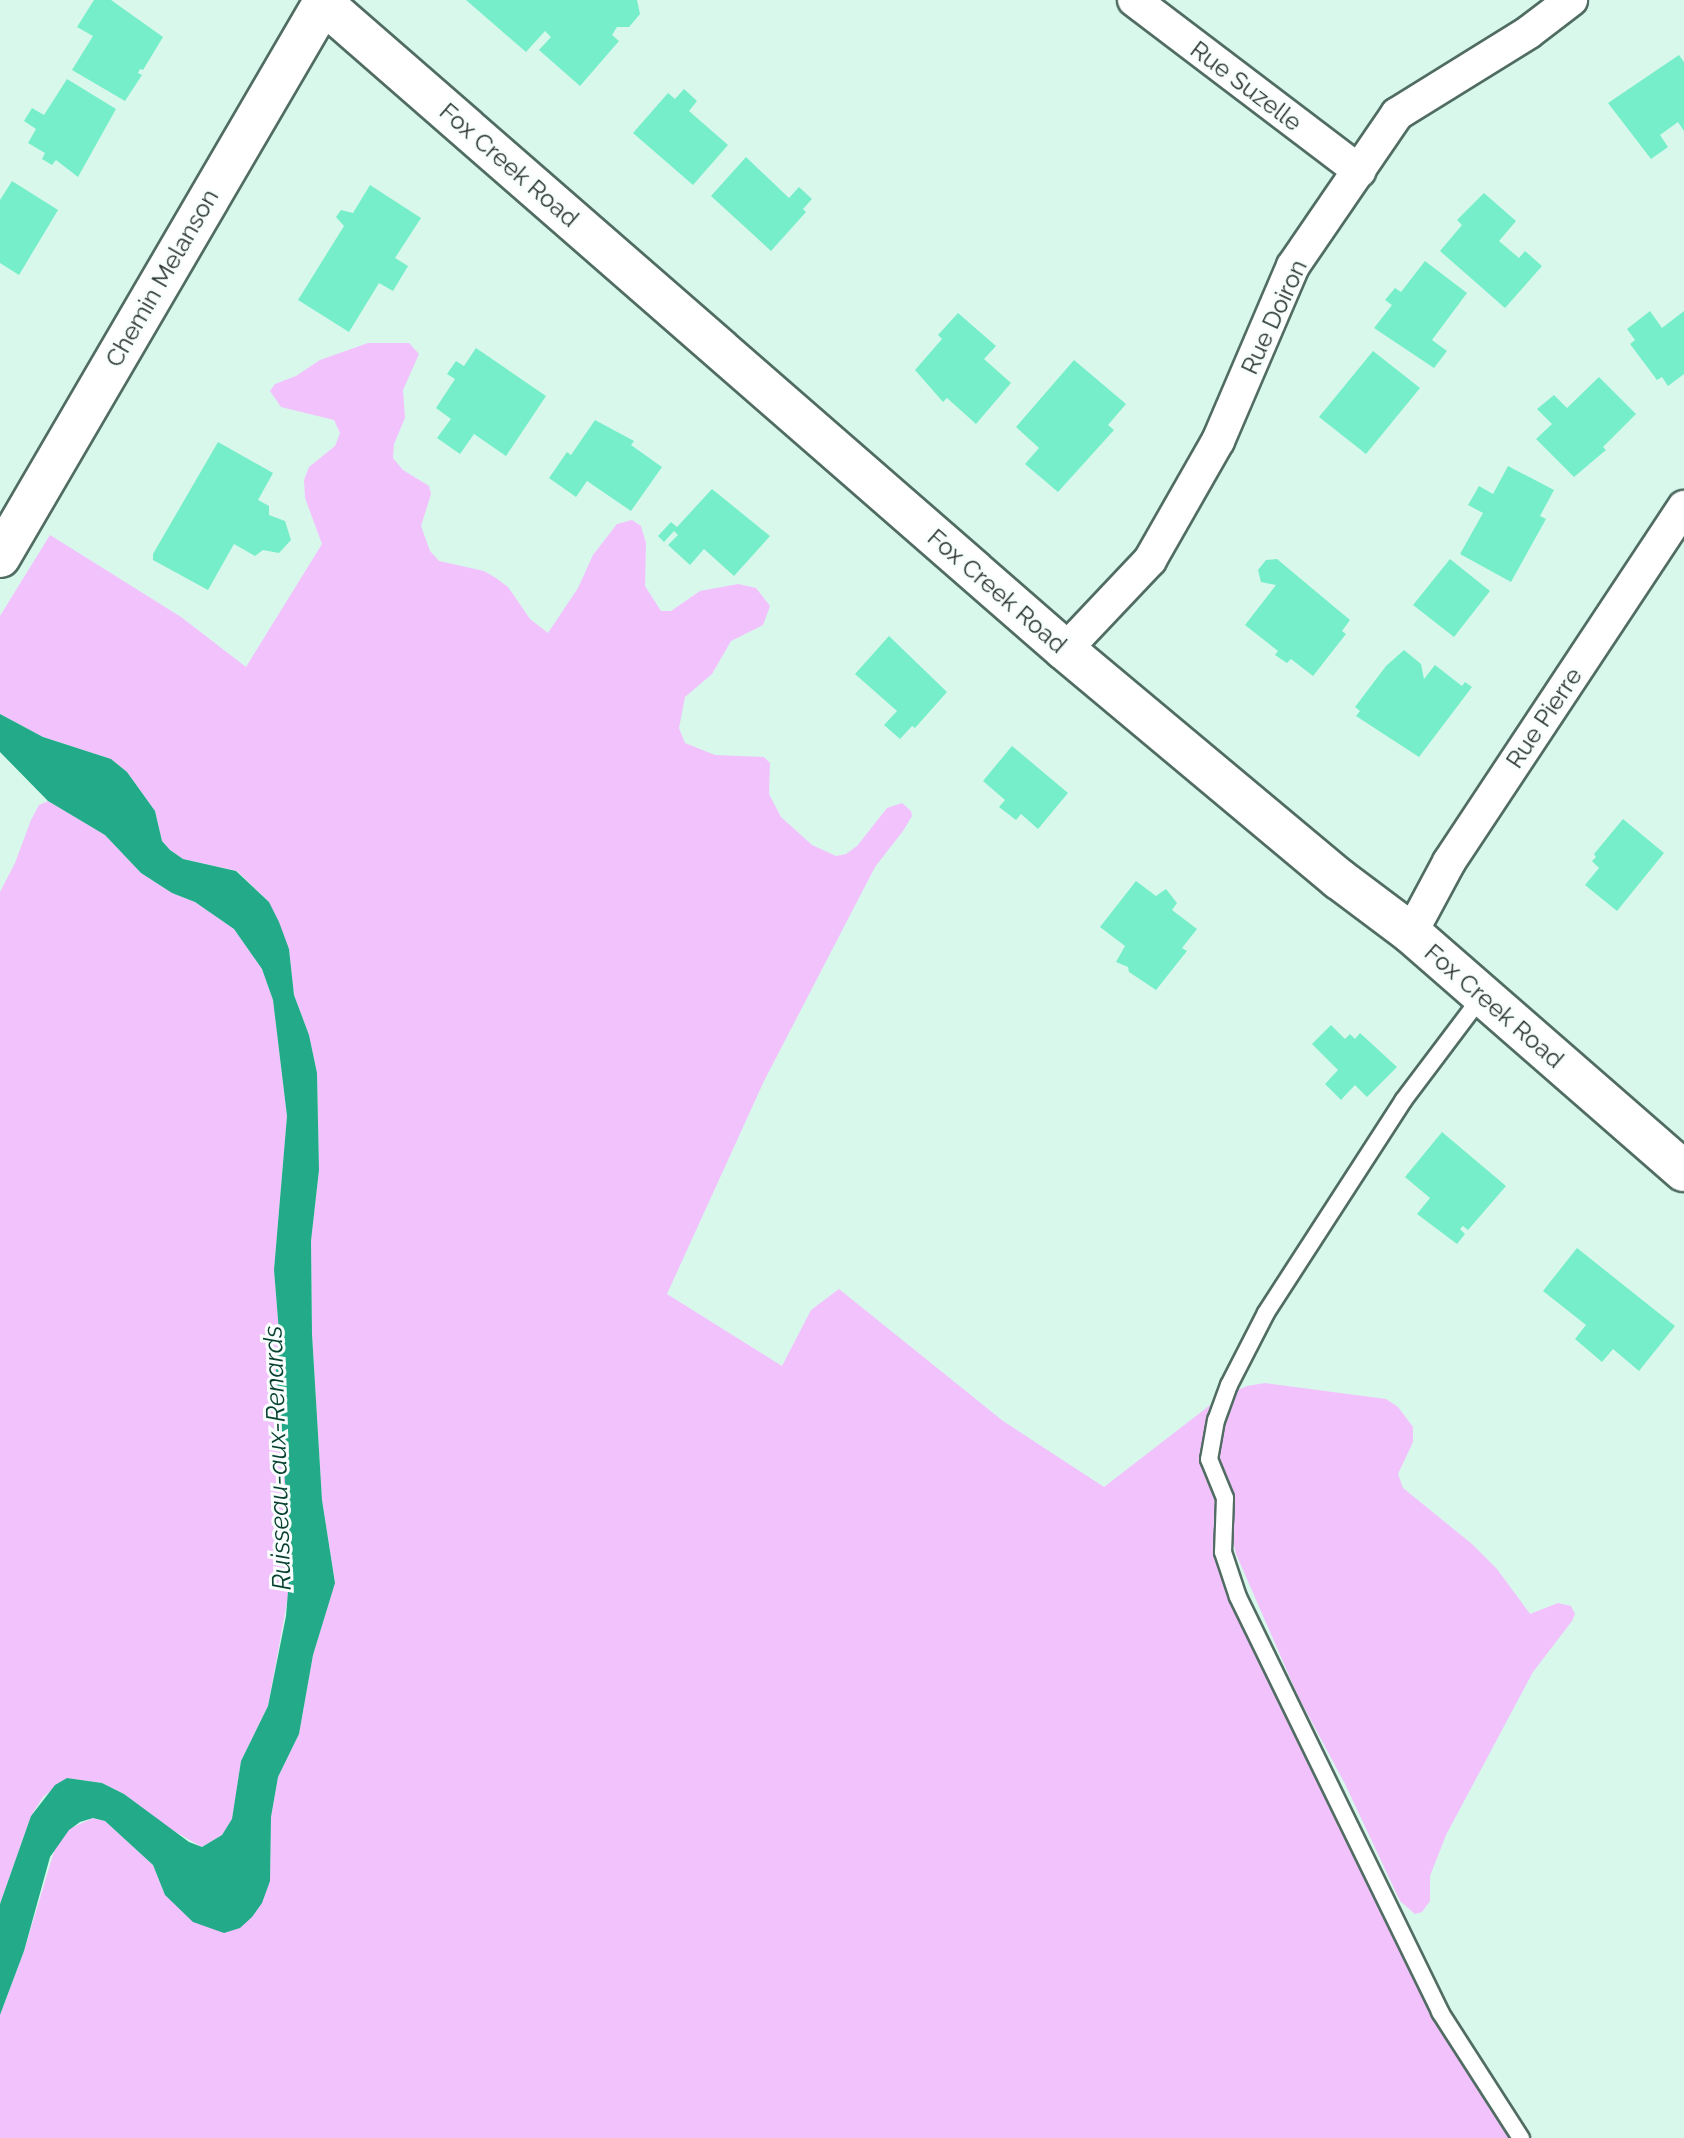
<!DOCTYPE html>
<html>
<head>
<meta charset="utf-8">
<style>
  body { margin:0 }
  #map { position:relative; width:1684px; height:2138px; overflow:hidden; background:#d9f8ec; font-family:Raleway,sans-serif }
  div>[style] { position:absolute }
  .green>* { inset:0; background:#f2c2fd }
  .water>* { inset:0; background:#23aa88 }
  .building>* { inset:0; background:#76eec9 }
  .roads { filter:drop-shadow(2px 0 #516d63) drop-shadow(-2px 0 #516d63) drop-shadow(0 2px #516d63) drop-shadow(0 -2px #516d63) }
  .service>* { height:16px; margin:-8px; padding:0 8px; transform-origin:8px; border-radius:8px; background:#fff }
  .minor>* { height:32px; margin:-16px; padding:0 16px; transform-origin:16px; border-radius:16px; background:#fff }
  .tertiary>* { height:40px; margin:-20px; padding:0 20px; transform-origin:20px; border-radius:20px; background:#fff }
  span { translate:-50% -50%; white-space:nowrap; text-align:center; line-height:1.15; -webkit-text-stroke:6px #f9fffc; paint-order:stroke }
  .street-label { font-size:24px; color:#293531 }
  .water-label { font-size:26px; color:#073f31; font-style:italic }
</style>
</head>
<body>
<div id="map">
  <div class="green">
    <div style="clip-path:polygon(368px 343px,409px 343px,419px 354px,403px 390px,405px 418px,394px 444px,393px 458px,403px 470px,429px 486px,431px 494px,421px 526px,430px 551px,439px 561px,484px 571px,496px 578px,508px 587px,530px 619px,548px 633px,578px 588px,593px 555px,617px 524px,632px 520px,641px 526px,646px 543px,645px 586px,661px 611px,671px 611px,700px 591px,738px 584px,756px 588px,770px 606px,763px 625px,731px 641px,712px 674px,685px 697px,679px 728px,685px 743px,715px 755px,764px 757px,770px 763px,769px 794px,781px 817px,812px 845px,836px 856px,846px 854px,857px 846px,887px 808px,902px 803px,911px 811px,912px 816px,903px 831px,875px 867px,764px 1081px,667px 1294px,782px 1366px,811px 1310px,839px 1289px,1003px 1421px,1104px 1487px,1218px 1399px,1247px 1386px,1265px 1383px,1386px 1399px,1398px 1407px,1413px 1427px,1413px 1442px,1398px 1474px,1403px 1488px,1472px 1544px,1497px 1569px,1530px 1614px,1558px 1603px,1571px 1606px,1575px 1614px,1572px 1621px,1533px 1672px,1446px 1835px,1430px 1876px,1430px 1901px,1422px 1912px,1415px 1914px,1400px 1901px,1345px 1784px,1298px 1696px,1236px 1554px,1231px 1532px,1233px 1509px,1217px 1530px,1244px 1626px,1396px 1944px,1435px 2018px,1514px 2138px,0 2138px,0 2015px,24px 1951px,56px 1845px,69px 1829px,93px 1818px,105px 1821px,153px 1865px,165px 1895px,270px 1881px,271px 1817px,278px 1777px,299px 1734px,313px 1655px,335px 1582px,322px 1500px,312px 1334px,311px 1241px,319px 1170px,317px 1073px,309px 1035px,294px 995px,289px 949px,269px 902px,237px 871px,183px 859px,170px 850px,162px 841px,155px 811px,127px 772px,111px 759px,43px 737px,0 714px,0 616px,50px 535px,181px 617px,246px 667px,322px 544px,305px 498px,304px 480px,309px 467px,335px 446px,340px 433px,334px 420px,281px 407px,270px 391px,275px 384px,296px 376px,320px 360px)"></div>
    <div style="clip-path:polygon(48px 801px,105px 835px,141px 873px,172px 893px,195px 902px,234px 929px,262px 969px,273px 1000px,287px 1116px,274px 1270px,279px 1332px,276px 1371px,291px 1555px,290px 1586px,268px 1706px,241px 1761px,232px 1820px,222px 1835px,202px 1847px,167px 1827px,124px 1794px,102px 1783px,67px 1778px,43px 1797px,31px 1816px,0 1904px,0 892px,15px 863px,31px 820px,39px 805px)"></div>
  </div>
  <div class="water">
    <div style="clip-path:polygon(0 714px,43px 737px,111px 759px,127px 772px,155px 811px,162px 841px,170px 850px,183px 859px,236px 871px,269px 902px,279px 922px,289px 949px,294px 995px,309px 1035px,317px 1073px,319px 1170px,311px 1241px,312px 1334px,322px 1500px,335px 1583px,313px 1655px,299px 1734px,278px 1777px,271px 1817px,270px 1881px,262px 1903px,252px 1917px,240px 1928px,224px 1933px,193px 1922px,165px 1895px,153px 1865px,105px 1821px,93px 1818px,80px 1822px,69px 1830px,50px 1857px,24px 1951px,0 2015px,0 1904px,31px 1816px,55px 1785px,67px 1778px,102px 1783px,124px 1794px,189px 1842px,202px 1847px,222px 1835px,232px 1819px,241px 1761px,268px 1706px,286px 1616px,291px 1555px,276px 1371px,279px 1332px,274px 1270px,287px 1116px,273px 1000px,262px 969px,234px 929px,195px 902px,172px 893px,141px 873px,105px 835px,48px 801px,0 752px)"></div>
  </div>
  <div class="building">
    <div style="clip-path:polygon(94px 0,111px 0,163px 37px,143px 70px,140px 69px,138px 73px,142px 75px,125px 101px,72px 70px,93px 36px,77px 27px)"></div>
    <div style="clip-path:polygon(466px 0,637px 0,640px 14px,629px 27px,617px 27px,612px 35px,619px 41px,580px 86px,539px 50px,551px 37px,545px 31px,526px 52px)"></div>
    <div style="clip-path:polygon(1679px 55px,1684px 62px,1684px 131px,1678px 122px,1660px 135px,1668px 147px,1651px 159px,1608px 103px)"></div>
    <div style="clip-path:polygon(67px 79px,116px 109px,78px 177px,56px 160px,52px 165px,42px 159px,45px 153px,28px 143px,36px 129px,24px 121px,32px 108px,44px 115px)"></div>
    <div style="clip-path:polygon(684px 89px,697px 101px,689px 111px,728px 145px,693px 185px,633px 133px,668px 93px,675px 99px)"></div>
    <div style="clip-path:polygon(746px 157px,789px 198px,799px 187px,812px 199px,803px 209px,806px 212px,771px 251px,711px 196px)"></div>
    <div style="clip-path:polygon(12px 181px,58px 210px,19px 275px,0 263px,0 200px)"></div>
    <div style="clip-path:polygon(370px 185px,421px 218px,395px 258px,408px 266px,393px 291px,379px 283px,349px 332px,298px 300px,344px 226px,336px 217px,341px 210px,353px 213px)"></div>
    <div style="clip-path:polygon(1484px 193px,1516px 221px,1499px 241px,1519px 258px,1525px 251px,1542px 266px,1505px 308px,1440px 251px,1462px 225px,1457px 220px)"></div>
    <div style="clip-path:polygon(1425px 261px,1467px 293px,1432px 340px,1447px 351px,1434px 368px,1374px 328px,1392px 305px,1385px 300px,1395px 288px,1401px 292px)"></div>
    <div style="clip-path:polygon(1650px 311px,1662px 328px,1684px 311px,1684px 374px,1668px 386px,1662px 377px,1657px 380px,1630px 344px,1635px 340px,1627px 329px)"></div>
    <div style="clip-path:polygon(958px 313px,996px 346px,984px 359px,1011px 383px,976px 424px,947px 398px,943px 402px,915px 370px,942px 339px,938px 335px)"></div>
    <div style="clip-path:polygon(476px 348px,546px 396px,506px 456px,474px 434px,460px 454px,437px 438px,451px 419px,436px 408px,455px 379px,447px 374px,456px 361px,464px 366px)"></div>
    <div style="clip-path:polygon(1373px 351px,1420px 388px,1366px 454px,1319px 417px)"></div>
    <div style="clip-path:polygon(1074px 360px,1126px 404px,1108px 425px,1114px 430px,1058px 492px,1025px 464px,1039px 448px,1016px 427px)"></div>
    <div style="clip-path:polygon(1599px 377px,1636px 414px,1603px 447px,1606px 450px,1574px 477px,1536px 439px,1552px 424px,1537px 409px,1554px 395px,1567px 408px)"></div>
    <div style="clip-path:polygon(595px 420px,634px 441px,631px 445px,662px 467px,631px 511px,587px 481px,576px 497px,549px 478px,567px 452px,571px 455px)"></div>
    <div style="clip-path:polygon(218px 442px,273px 473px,258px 500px,269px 506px,269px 515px,285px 521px,291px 540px,279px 553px,263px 550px,255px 556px,234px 544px,208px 590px,153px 560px,153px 554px)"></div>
    <div style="clip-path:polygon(1508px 466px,1554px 490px,1540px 516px,1546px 519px,1511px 582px,1460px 554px,1483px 513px,1468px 505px,1479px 486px,1493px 494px)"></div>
    <div style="clip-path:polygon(712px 489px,770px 536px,734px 576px,704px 549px,690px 565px,668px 545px,678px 535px,674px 531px,664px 542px,658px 536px,671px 522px,677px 527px)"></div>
    <div style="clip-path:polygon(1277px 559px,1350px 620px,1342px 631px,1346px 634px,1313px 676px,1291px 659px,1287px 663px,1275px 655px,1278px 651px,1245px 625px,1276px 585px,1261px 582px,1258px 570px,1266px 560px)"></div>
    <div style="clip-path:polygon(1450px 559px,1490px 591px,1454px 637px,1413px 605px)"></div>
    <div style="clip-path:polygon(889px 636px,947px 692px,915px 728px,912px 726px,900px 739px,884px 725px,897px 711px,855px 674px)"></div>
    <div style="clip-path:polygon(1404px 650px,1421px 664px,1424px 679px,1435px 665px,1462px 686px,1465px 682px,1472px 687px,1419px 757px,1356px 716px,1360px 711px,1355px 707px,1386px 666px)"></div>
    <div style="clip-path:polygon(1012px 746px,1068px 793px,1038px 829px,1021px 814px,1016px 820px,999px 807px,1005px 800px,983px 781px)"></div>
    <div style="clip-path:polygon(1623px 819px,1664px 853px,1617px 911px,1585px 885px,1599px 868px,1592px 861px,1596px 857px,1594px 854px)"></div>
    <div style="clip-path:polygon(1136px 881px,1156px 896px,1166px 889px,1177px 903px,1172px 910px,1197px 929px,1182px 948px,1187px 951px,1156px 990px,1129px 972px,1128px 967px,1116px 962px,1125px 946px,1100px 927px)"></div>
    <div style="clip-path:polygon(1331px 1025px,1345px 1039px,1350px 1034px,1355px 1039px,1360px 1033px,1397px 1067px,1367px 1097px,1355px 1085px,1341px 1100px,1325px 1084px,1338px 1070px,1312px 1044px)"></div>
    <div style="clip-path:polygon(1442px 1132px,1506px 1186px,1468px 1230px,1463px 1226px,1460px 1229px,1465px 1234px,1457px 1244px,1417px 1214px,1430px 1198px,1405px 1177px)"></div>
    <div style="clip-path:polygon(1577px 1248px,1675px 1326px,1639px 1371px,1613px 1349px,1602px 1362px,1575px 1339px,1586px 1325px,1543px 1291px)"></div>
  </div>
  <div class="roads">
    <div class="service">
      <div style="left:1482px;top:996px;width:131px;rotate:127deg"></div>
      <div style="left:1403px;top:1101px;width:252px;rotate:122.9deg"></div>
      <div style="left:1266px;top:1313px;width:81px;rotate:117.2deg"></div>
      <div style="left:1229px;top:1385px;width:37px;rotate:110deg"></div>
      <div style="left:1216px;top:1420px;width:40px;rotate:100deg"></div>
      <div style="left:1209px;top:1459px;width:42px;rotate:67.7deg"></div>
      <div style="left:1225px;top:1498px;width:54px;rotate:92.1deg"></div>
      <div style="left:1223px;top:1552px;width:47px;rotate:71.6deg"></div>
      <div style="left:1238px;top:1597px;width:462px;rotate:64deg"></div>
      <div style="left:1440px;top:2012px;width:150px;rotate:57.3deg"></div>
    </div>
    <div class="minor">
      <div style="left:1134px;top:0;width:283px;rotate:37.2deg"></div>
      <div style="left:1065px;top:650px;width:124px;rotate:-46.6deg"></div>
      <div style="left:1150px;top:560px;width:137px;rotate:-60.3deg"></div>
      <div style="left:1218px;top:441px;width:190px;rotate:-66.8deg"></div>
      <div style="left:1293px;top:266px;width:184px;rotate:-55.6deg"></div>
      <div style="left:1397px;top:114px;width:155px;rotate:-31.8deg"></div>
      <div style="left:1529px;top:32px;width:53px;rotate:-37.3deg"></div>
      <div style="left:1411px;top:933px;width:81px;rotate:-61.8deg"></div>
      <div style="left:1449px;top:862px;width:426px;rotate:-56.5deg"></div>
    </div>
    <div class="tertiary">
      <div style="left:323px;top:3px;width:984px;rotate:41.09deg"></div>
      <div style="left:1065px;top:650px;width:357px;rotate:39.9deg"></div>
      <div style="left:1339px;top:879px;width:90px;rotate:36.9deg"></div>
      <div style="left:1411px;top:933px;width:362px;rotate:41.1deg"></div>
      <div style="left:0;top:557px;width:645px;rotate:-59.74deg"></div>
    </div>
  </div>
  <div class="street-label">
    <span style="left:1246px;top:86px;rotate:37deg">Rue Suzelle</span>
    <span style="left:509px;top:165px;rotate:41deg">Fox Creek Road</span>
    <span style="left:162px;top:278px;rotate:-60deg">Chemin Melanson</span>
    <span style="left:1274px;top:317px;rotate:-65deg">Rue Doiron</span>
    <span style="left:997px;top:591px;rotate:41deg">Fox Creek Road</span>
    <span style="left:1544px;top:718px;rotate:-56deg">Rue Pierre</span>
    <span style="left:1494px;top:1006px;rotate:41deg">Fox Creek Road</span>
  </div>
  <div class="water-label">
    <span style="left:278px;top:1458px;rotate:-92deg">Ruisseau-aux-Renards</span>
  </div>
</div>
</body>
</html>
